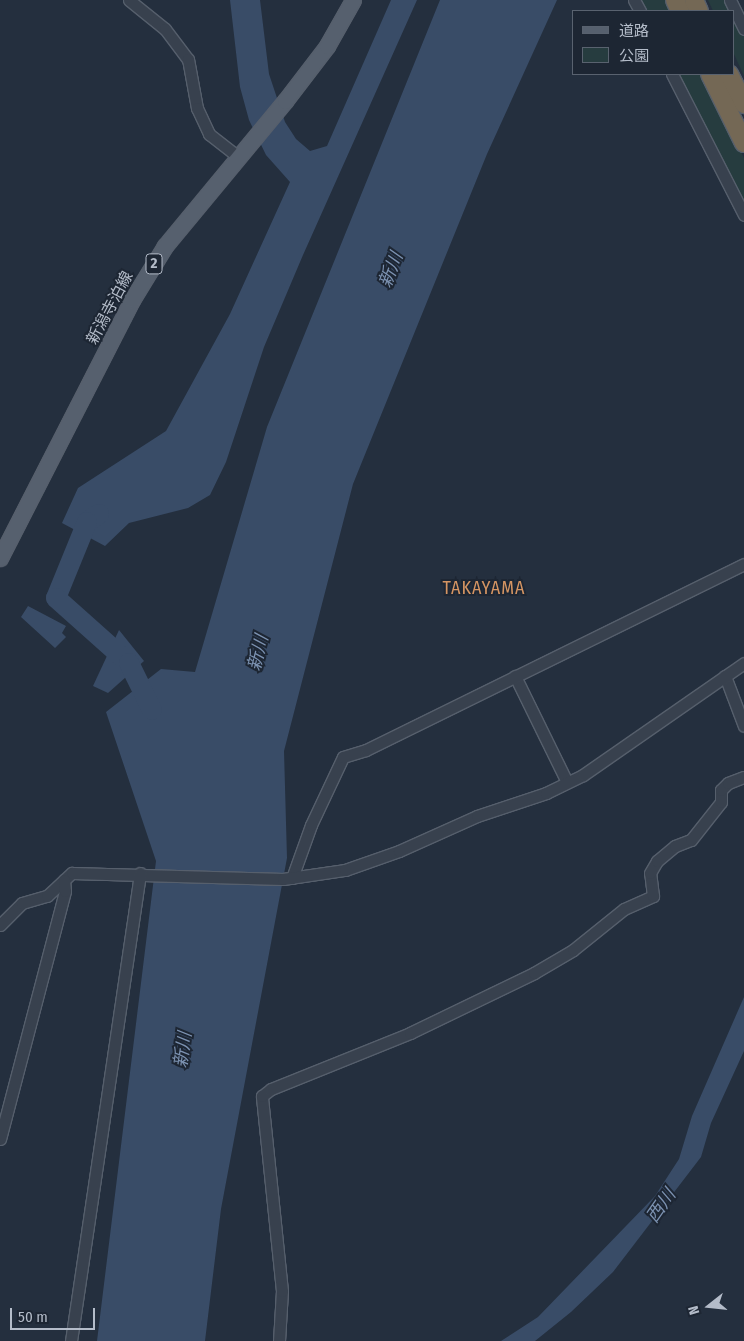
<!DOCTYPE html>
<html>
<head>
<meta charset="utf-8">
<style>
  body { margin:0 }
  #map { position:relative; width:744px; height:1341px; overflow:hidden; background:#242f3e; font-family:"Fira Sans Condensed","Noto Sans JP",sans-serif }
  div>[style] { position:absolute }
  .green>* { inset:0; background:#263c3f }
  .water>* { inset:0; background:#394c67 }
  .river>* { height:20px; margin:-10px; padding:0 10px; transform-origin:10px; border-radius:10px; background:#394c67 }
  .roads { filter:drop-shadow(1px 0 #565f6c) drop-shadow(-1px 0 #565f6c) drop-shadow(0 1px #565f6c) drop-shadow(0 -1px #565f6c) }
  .minor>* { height:11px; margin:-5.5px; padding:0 5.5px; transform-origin:5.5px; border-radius:5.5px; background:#38414e }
  .major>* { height:15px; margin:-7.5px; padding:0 7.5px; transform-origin:7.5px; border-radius:7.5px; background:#56606e }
  .highway>* { height:18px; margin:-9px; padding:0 9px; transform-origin:9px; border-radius:9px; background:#746855 }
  span { translate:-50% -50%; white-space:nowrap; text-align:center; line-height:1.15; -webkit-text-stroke:4px #1d2633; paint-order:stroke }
  .shield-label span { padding:1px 4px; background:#1d2633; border:1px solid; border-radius:4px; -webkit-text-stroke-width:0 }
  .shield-label { font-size:15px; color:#b4bcc9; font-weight:700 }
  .street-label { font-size:16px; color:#b4bcc9 }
  .water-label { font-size:18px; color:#7c92b1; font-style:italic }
  .neighbourhood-label { font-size:18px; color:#d59563; letter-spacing:1px }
  .legend { position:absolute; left:572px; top:10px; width:162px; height:65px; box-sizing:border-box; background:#1d2633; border:1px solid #59626f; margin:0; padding:6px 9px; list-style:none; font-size:15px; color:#b4bcc9 }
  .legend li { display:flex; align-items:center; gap:10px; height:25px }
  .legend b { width:25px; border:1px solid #59626f }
  .north { position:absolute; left:684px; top:1281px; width:50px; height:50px; -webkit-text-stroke:4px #1d2633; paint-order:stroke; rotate:254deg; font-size:14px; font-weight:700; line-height:20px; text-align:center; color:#b4bcc9 }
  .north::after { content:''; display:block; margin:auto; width:18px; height:22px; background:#b4bcc9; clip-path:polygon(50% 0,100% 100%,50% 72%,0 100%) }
  .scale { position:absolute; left:10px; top:1308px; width:85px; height:22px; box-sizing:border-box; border:2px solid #b4bcc9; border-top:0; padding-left:6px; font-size:15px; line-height:18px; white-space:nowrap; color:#b4bcc9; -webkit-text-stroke:4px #1d2633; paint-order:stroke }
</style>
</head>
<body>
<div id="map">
  <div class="green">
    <div style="clip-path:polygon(640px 0,666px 0,673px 11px,646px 11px)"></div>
    <div style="clip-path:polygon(708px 0,727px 0,733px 11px,713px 11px)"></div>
    <div style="clip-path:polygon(733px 12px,744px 34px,744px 76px,733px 52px)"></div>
    <div style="clip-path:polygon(676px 74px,702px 74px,744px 158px,744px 205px)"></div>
  </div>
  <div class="water">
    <div style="clip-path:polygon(230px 0,260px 0,269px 74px,285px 122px,296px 139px,310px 151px,327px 146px,391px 0,417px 0,303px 255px,264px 347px,226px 462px,210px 495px,188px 508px,129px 523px,105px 546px,62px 523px,78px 488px,166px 431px,230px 314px,290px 182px,266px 155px,249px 120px,240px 87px)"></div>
    <div style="clip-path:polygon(440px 0,557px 0,487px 154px,353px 484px,284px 751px,287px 858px,221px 1209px,205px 1341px,97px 1341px,156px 861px,106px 712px,161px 669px,195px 672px,267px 427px)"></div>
    <div style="clip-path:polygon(28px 606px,66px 626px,62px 633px,66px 637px,55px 648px,21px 617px)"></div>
    <div style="clip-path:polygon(119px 630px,144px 661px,108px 693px,93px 686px)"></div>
    <div style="clip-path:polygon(744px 997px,744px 1051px,711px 1123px,701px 1157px,613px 1272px,571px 1312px,535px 1341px,501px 1341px,538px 1317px,655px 1196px,679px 1159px,692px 1116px)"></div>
  </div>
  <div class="river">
    <div style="left:99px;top:514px;width:14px;rotate:146deg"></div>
    <div style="left:87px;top:522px;width:82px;rotate:112.2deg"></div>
    <div style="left:56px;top:598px;width:98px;rotate:41.7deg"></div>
    <div style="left:129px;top:663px;width:52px;rotate:63.9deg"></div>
  </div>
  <div class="roads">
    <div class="minor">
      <div style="left:129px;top:0;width:46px;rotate:38.9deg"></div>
      <div style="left:165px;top:29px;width:38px;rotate:53deg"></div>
      <div style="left:188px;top:59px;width:50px;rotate:79.6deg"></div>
      <div style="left:197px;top:108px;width:29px;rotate:65deg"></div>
      <div style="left:209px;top:134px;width:37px;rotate:38deg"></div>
      <div style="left:634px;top:0;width:13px;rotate:61deg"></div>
      <div style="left:730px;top:0;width:32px;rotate:64deg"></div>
      <div style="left:672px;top:74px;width:158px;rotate:62.9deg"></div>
      <div style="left:515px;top:676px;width:118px;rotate:63.9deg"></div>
      <div style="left:725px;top:676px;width:53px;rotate:69.2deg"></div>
      <div style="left:292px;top:878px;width:56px;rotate:-70.3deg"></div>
      <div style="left:311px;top:825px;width:75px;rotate:-64.8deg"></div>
      <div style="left:343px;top:757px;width:24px;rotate:-17deg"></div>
      <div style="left:366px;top:750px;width:421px;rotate:-26.2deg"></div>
      <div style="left:0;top:925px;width:31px;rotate:-45deg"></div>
      <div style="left:22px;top:903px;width:26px;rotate:-16deg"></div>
      <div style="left:47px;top:896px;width:34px;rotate:-43deg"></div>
      <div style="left:72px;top:873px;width:211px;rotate:1.6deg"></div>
      <div style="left:283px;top:879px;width:63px;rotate:-8.3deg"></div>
      <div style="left:345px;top:870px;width:57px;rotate:-19.4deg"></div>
      <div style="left:399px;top:851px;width:85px;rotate:-24.2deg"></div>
      <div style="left:477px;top:816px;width:73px;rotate:-18.4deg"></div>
      <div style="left:546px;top:793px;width:41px;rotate:-25.9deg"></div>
      <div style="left:583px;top:775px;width:196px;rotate:-34.8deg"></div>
      <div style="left:0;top:1139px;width:256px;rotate:-75.3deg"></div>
      <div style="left:65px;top:891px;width:11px;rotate:-95deg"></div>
      <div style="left:71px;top:1341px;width:473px;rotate:-81.6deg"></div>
      <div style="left:279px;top:1341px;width:50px;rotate:-86.6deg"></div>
      <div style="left:282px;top:1291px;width:196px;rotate:-95.9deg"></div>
      <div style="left:262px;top:1096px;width:11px;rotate:-38deg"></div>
      <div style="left:271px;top:1089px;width:150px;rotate:-21.9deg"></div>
      <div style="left:410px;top:1033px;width:138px;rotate:-25.8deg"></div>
      <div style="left:534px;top:973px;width:45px;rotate:-30.5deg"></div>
      <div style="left:573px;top:950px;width:65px;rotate:-38.8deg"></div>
      <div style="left:624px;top:909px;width:32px;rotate:-24deg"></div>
      <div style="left:653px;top:896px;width:23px;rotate:-97deg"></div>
      <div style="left:650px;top:873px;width:14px;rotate:-60deg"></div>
      <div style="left:657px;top:861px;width:23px;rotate:-40deg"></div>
      <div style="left:675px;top:846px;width:17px;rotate:-21deg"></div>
      <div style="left:691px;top:840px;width:48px;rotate:-51.7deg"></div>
      <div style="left:721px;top:802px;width:12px;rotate:-90deg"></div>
      <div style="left:721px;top:790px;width:10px;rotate:-45deg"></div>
      <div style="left:728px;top:783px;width:17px;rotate:-21deg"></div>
    </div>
    <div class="major">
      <div style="left:0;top:558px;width:290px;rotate:-62.9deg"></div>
      <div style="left:132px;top:300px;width:63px;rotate:-58.6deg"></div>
      <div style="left:165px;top:246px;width:188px;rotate:-50.4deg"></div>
      <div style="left:285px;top:101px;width:69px;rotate:-52.6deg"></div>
      <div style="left:327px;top:46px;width:53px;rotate:-60.5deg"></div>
    </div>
    <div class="highway">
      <div style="left:675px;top:0;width:12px;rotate:66deg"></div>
      <div style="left:694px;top:0;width:12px;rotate:66deg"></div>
      <div style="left:710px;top:74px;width:77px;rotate:63.8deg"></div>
      <div style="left:729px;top:74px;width:34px;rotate:63deg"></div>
    </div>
  </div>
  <div class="shield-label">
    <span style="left:154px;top:264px">2</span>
  </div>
  <div class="street-label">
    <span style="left:110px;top:308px;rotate:-62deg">新潟寺泊線</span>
  </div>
  <div class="water-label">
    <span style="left:391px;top:270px;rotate:-69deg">新川</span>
    <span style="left:258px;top:653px;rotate:-76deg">新川</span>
    <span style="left:183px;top:1050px;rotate:-82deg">新川</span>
    <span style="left:661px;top:1206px;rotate:-55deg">西川</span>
  </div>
  <div class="neighbourhood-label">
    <span style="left:484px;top:588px">TAKAYAMA</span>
  </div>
  <ul class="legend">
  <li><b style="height:6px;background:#56606e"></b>道路</li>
  <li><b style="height:14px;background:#263c3f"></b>公園</li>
  </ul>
  <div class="north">N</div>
  <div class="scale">50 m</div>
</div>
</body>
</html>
